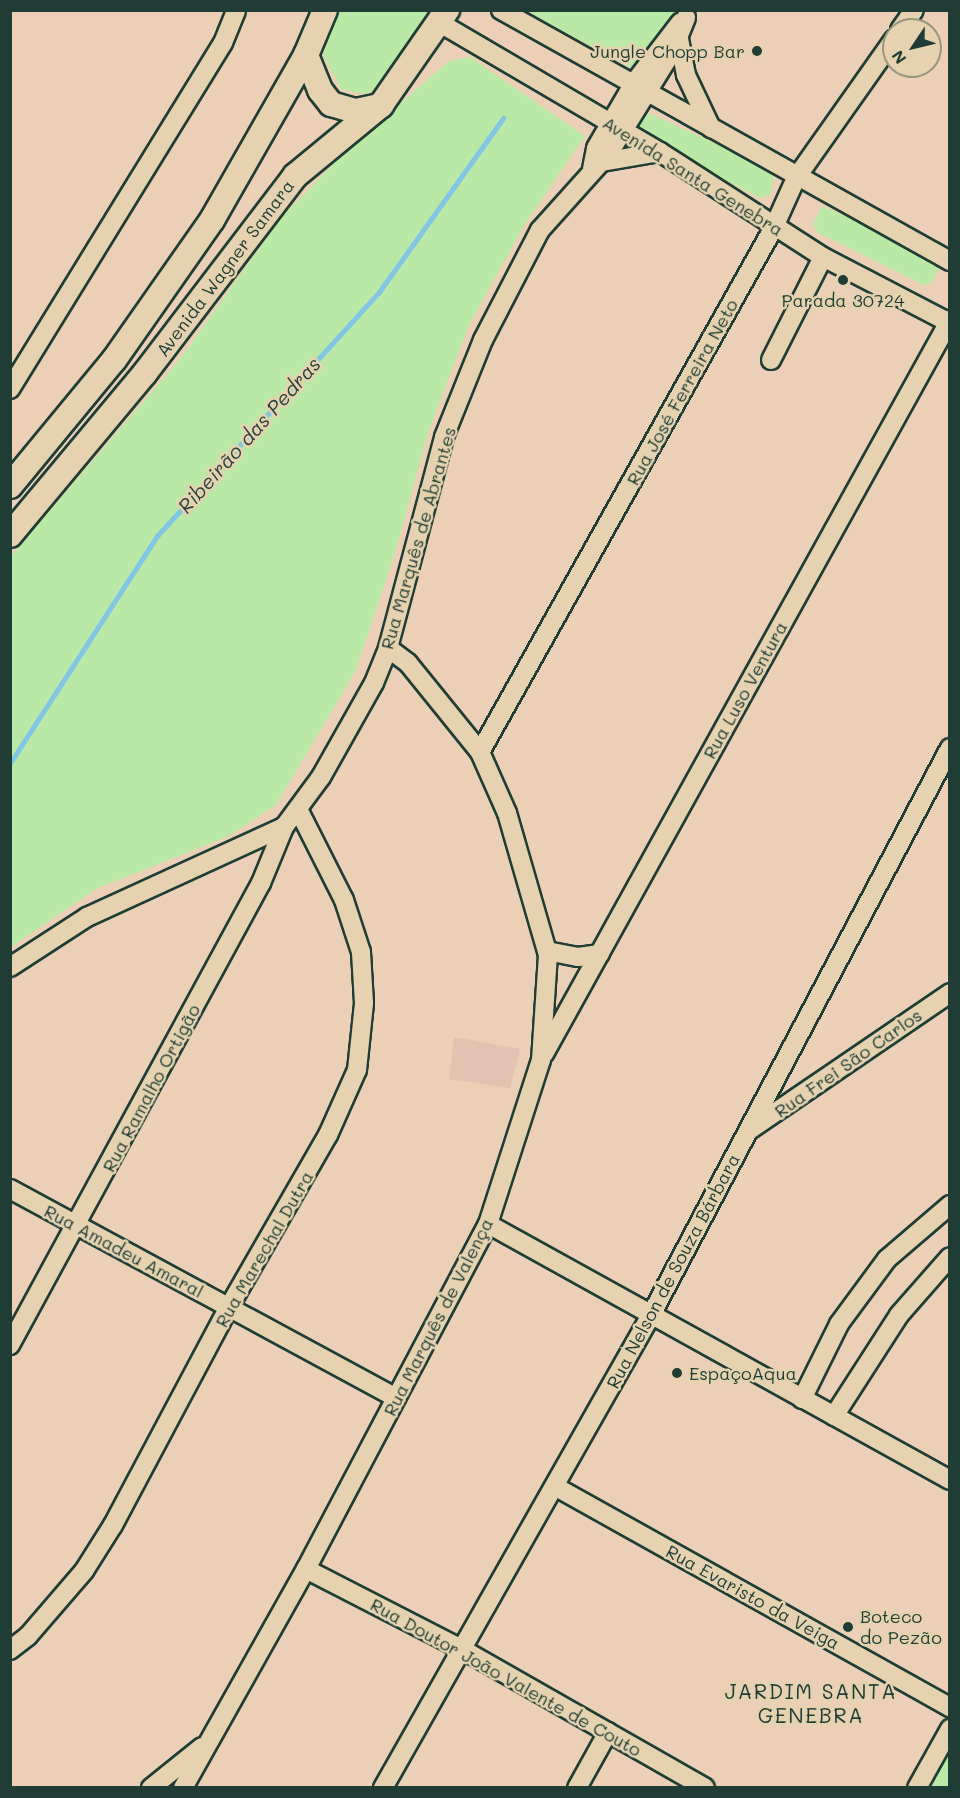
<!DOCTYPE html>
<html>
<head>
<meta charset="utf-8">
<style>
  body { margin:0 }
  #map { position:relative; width:960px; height:1798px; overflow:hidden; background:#eccfb7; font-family:Mali,sans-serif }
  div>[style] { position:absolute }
  .built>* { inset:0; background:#e1c3b2 }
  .green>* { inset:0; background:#bae8a6 }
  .stream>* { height:5px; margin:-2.5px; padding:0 2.5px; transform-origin:2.5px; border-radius:2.5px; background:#83c5e4 }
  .roads { filter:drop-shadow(2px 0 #1f3d34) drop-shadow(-2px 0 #1f3d34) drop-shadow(0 2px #1f3d34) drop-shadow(0 -2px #1f3d34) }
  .minor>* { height:18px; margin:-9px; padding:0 9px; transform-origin:9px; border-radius:9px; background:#e6d2b0 }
  .major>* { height:24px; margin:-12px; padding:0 12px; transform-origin:12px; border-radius:12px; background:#e6d2b0 }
  .dots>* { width:16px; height:16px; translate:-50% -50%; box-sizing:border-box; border:3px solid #e6d2b0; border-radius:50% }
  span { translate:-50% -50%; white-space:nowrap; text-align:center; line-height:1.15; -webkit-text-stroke:5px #e6d2b0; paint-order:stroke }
  .poi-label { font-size:18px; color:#1f3d34 }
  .right { translate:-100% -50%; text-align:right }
  .left { translate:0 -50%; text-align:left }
  .street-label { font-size:18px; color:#1f3d34 }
  .water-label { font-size:20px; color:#24443d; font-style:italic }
  .quarter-label { font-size:21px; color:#1f3d34; letter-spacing:1.5px }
  .frame { position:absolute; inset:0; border:12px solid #1f3d34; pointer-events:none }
  .north { position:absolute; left:882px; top:18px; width:60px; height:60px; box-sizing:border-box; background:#e6d2b0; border:2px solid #96967e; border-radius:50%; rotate:235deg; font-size:16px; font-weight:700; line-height:24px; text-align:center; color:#1f3d34 }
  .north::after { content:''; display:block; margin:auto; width:21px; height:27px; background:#1f3d34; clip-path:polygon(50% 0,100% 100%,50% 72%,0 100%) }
</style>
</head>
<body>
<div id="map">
  <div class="built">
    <div style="clip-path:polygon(454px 1037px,520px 1049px,510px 1088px,449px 1079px)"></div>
  </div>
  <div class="green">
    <div style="clip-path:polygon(676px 10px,635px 70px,526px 11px)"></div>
    <div style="clip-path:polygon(334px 11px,432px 11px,383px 89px,362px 94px,341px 89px,319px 47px)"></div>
    <div style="clip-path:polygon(470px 57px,585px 136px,525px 224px,469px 325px,429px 430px,394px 556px,355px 672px,276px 805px,229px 836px,96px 889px,11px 947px,11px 556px,180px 359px,281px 218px,351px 146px,449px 61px)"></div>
    <div style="clip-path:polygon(651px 114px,775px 171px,770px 195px,760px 198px,645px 138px,635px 129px,642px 115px)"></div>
    <div style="clip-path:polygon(822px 206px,935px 256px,939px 269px,931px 283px,924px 285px,817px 232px,813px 224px)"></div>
    <div style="clip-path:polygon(949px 1728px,949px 1787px,916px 1787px)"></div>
  </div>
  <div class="stream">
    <div style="left:10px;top:763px;width:270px;rotate:-57.1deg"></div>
    <div style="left:157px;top:536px;width:330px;rotate:-47.7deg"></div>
    <div style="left:379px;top:292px;width:214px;rotate:-54.5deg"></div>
  </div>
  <div class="roads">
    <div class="minor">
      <div style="left:501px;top:10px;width:514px;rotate:29.21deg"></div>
      <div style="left:440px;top:23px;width:255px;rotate:30.4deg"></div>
      <div style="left:660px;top:152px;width:194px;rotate:32.8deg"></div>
      <div style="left:823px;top:257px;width:143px;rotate:27.5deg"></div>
      <div style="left:900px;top:30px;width:24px;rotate:-55deg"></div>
      <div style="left:679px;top:39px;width:37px;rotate:79deg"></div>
      <div style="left:686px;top:75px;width:59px;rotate:64.7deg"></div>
      <div style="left:602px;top:162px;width:59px;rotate:-9.8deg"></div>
      <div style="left:592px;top:169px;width:21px;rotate:-79deg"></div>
      <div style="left:596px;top:148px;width:75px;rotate:-59.7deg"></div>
      <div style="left:634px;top:83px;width:76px;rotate:-52.5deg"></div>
      <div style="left:771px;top:360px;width:115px;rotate:-63.2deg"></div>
      <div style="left:10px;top:389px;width:406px;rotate:-58.4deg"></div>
      <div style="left:223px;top:43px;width:35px;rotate:-68deg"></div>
      <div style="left:480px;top:752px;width:602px;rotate:-60.75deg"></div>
      <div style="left:774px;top:227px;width:54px;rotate:-65.8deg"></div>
      <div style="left:796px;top:178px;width:170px;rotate:-54.8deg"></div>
      <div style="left:547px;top:951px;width:32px;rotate:11deg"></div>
      <div style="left:578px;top:957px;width:22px;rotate:-8deg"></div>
      <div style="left:10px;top:967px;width:92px;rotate:-33deg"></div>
      <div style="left:87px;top:917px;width:217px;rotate:-24.6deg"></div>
      <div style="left:284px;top:827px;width:62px;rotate:-53.5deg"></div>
      <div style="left:321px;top:777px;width:108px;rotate:-60.6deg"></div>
      <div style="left:374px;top:683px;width:38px;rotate:-68deg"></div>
      <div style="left:388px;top:648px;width:218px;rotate:-75.1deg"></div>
      <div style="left:444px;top:437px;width:105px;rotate:-68.1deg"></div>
      <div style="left:483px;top:340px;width:124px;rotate:-62.6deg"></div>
      <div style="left:540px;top:230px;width:103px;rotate:-48.1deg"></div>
      <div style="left:609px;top:153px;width:121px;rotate:-58.1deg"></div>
      <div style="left:673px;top:50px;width:35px;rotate:-68deg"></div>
      <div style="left:544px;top:1054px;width:839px;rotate:-61.05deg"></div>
      <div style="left:748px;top:1131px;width:245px;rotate:-34.3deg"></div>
      <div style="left:10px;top:1189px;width:439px;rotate:28.4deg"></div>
      <div style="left:488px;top:1224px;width:528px;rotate:28.99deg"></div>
      <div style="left:10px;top:1345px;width:526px;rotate:-61.49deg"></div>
      <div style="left:261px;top:883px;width:61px;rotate:-67.7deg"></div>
      <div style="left:802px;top:1399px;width:84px;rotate:-63.7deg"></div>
      <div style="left:839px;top:1324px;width:81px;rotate:-53.6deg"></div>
      <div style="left:887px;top:1259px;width:83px;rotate:-40.6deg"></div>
      <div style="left:834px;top:1416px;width:120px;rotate:-57.2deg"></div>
      <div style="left:899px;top:1315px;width:77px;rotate:-48.7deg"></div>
      <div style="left:556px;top:1487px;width:451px;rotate:29.2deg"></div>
      <div style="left:306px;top:1569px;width:173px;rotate:27.2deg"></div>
      <div style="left:460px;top:1648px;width:282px;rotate:29.7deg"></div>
      <div style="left:10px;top:1650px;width:23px;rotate:-38deg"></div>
      <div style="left:28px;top:1636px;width:86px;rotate:-49.3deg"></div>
      <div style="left:84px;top:1571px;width:54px;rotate:-57.8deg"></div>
      <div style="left:113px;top:1525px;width:247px;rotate:-62deg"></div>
      <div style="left:229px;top:1307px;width:198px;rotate:-60.1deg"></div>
      <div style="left:328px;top:1135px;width:71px;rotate:-66deg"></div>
      <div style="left:357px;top:1070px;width:67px;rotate:-84deg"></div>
      <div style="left:364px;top:1003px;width:51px;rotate:-93.4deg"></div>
      <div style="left:361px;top:952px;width:55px;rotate:-108.1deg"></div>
      <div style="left:344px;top:900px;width:102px;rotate:-116.8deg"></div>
      <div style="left:151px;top:1788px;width:65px;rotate:-38.8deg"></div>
      <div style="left:183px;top:1788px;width:251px;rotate:-60.7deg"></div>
      <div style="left:306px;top:1569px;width:390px;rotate:-62.2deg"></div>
      <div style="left:488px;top:1224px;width:172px;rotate:-72.1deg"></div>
      <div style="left:541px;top:1060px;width:105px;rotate:-86.2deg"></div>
      <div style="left:548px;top:955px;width:148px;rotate:-106.1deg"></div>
      <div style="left:507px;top:813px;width:67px;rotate:-113.9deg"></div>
      <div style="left:480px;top:752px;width:114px;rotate:-129deg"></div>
      <div style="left:408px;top:663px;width:25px;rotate:-143deg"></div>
      <div style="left:383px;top:1788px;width:544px;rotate:-60.46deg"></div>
      <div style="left:651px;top:1315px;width:641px;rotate:-62.2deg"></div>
      <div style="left:577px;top:1788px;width:64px;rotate:-61deg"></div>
      <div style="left:917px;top:1788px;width:68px;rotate:-60.8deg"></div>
    </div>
    <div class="major">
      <div style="left:306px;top:55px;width:38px;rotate:68deg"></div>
      <div style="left:320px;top:90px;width:18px;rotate:52deg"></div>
      <div style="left:331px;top:104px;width:26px;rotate:16deg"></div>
      <div style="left:356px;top:111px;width:25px;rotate:-12deg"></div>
      <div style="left:10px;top:486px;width:163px;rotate:-50.5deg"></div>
      <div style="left:114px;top:360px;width:171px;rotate:-55deg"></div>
      <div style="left:212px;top:220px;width:190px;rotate:-60.3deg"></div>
      <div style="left:306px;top:55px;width:49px;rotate:-67.1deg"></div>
      <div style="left:10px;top:535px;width:211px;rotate:-50.2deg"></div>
      <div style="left:145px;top:373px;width:248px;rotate:-52.7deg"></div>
      <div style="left:295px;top:176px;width:112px;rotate:-39.5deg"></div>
      <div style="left:381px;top:105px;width:116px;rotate:-55.2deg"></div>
    </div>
  </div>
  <div class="dots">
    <div style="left:757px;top:51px;background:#1f3d34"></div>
    <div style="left:843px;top:280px;background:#1f3d34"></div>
    <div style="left:677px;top:1373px;background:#1f3d34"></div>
    <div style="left:848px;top:1627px;background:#1f3d34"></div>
  </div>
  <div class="poi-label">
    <span class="right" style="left:745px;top:51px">Jungle Chopp Bar</span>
    <span style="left:843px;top:300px">Parada 30724</span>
    <span class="left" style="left:689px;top:1373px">EspaçoAqua</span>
    <span class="left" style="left:860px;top:1627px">Boteco<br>do Pezão</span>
  </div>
  <div class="street-label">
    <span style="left:693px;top:176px;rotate:32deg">Avenida Santa Genebra</span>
    <span style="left:225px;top:268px;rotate:-53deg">Avenida Wagner Samara</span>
    <span style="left:682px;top:392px;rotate:-61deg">Rua José Ferreira Neto</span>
    <span style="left:418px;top:538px;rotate:-74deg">Rua Marquês de Abrantes</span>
    <span style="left:745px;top:690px;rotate:-61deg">Rua Luso Ventura</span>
    <span style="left:848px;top:1063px;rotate:-35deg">Rua Frei São Carlos</span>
    <span style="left:151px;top:1088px;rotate:-62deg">Rua Ramalho Ortigão</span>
    <span style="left:264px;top:1249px;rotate:-60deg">Rua Marechal Dutra</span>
    <span style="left:124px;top:1251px;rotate:28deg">Rua Amadeu Amaral</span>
    <span style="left:673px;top:1271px;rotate:-62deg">Rua Nelson de Souza Bárbara</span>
    <span style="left:438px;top:1317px;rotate:-63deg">Rua Marquês de Valença</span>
    <span style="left:753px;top:1597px;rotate:29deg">Rua Evaristo da Veiga</span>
    <span style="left:506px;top:1677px;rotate:29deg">Rua Doutor João Valente de Couto</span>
  </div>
  <div class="water-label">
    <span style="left:249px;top:435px;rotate:-48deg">Ribeirão das Pedras</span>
  </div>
  <div class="quarter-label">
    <span style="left:811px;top:1703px">JARDIM SANTA<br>GENEBRA</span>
  </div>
  <div class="frame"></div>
  <div class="north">N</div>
</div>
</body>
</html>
